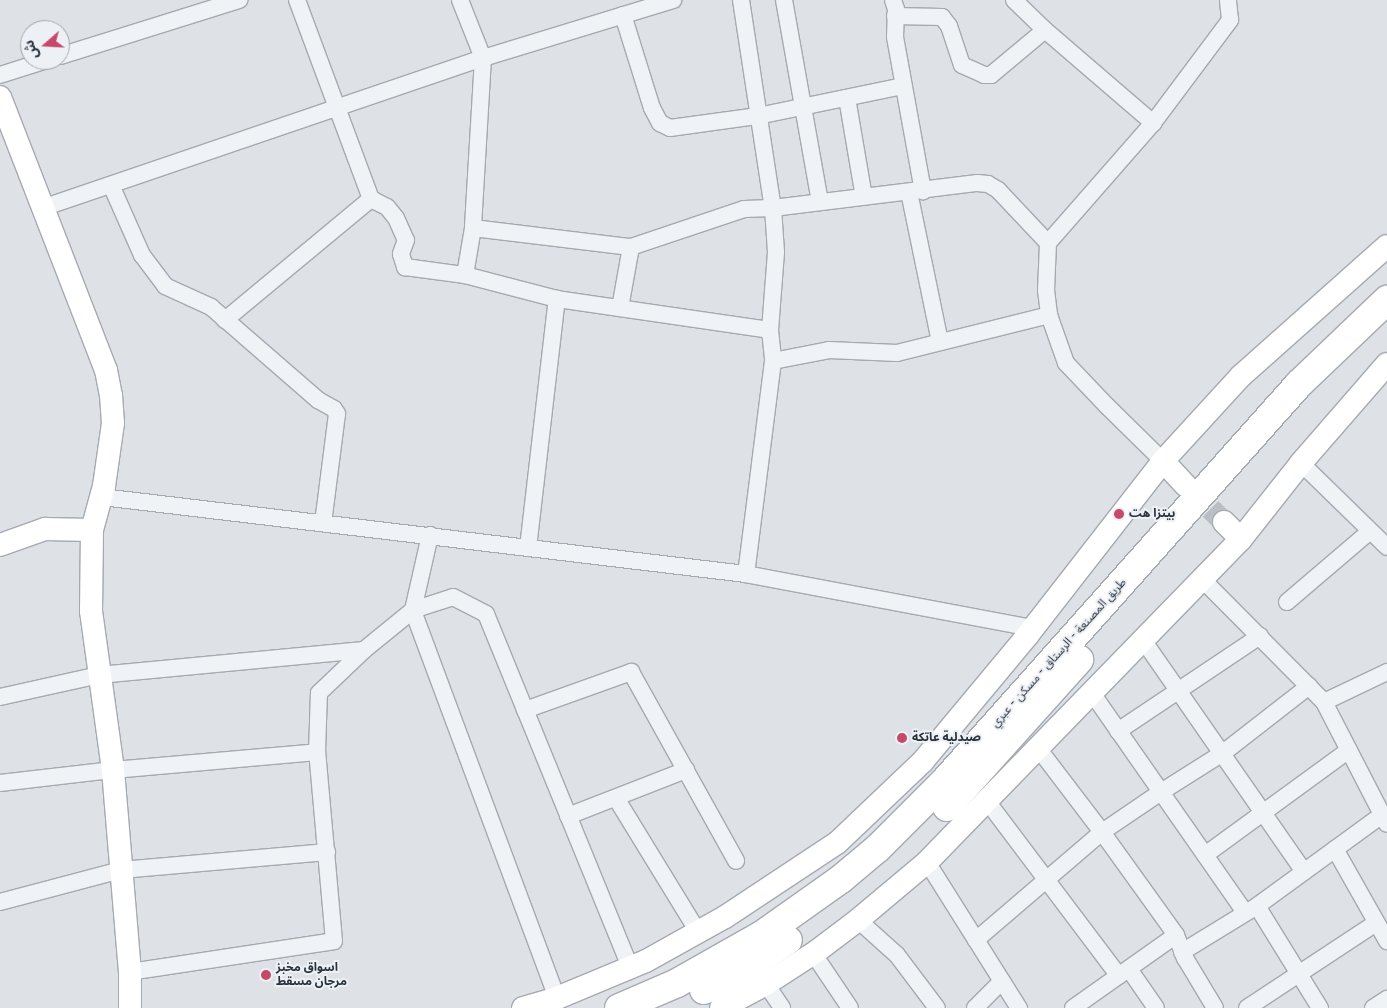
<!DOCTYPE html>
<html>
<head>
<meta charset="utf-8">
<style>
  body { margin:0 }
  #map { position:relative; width:1387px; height:1008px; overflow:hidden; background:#dee2e7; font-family:"Fira Sans","Noto Sans Arabic",sans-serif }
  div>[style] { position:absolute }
  .secondary-tunnel>* { height:22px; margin-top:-11px; transform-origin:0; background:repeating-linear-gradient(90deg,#babfc5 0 22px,transparent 0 33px) }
  .roads { filter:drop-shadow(1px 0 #a4aab1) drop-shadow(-1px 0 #a4aab1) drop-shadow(0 1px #a4aab1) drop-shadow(0 -1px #a4aab1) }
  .street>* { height:16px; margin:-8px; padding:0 8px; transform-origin:8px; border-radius:8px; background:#f0f3f5 }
  .secondary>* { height:22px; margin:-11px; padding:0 11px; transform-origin:11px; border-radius:11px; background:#fff }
  .highway>* { height:28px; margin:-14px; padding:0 14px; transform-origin:14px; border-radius:14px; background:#fff }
  .dots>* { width:14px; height:14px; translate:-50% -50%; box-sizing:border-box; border:2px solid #edf1f5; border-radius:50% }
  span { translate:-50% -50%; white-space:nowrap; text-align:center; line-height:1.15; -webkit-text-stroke:4px #edf1f5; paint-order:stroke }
  .poi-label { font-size:12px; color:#28323d; font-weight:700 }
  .left { translate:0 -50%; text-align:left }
  .street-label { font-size:12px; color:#28323d }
  .north { position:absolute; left:20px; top:20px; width:50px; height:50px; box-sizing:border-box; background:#edf1f5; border:1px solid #9ea5ab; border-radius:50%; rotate:251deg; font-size:14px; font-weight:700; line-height:20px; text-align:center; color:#28323d }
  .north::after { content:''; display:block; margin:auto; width:18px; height:22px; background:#c6496a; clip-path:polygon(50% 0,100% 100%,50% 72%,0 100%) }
</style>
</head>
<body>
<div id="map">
  <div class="secondary-tunnel">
    <div style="left:1187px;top:486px;width:52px;rotate:44.2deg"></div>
  </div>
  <div class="roads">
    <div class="street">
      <div style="left:297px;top:0;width:212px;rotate:69.6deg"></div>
      <div style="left:371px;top:199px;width:18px;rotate:27deg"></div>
      <div style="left:387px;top:207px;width:14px;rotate:51deg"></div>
      <div style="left:396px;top:218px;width:24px;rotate:66deg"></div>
      <div style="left:406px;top:240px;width:15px;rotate:110deg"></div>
      <div style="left:401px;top:254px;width:14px;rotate:73deg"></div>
      <div style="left:405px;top:267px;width:61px;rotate:7.6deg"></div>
      <div style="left:465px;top:275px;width:95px;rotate:14.6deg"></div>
      <div style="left:557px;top:299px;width:215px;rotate:8.3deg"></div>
      <div style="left:460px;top:0;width:62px;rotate:68.4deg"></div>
      <div style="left:483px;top:58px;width:170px;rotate:93.4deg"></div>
      <div style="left:473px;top:228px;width:48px;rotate:99.7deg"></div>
      <div style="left:741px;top:0;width:210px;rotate:81.3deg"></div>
      <div style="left:773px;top:208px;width:206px;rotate:-7deg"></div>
      <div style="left:977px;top:183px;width:11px;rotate:5deg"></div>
      <div style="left:988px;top:184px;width:12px;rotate:31deg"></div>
      <div style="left:998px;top:190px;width:73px;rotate:46.7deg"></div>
      <div style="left:784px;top:0;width:205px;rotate:79.9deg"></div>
      <div style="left:893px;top:0;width:9px;rotate:72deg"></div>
      <div style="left:896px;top:9px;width:28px;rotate:92deg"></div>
      <div style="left:895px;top:37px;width:157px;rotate:79.7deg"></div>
      <div style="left:1014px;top:0;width:43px;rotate:44.1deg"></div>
      <div style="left:1045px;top:30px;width:143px;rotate:40.7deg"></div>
      <div style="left:1153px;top:123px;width:159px;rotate:131.2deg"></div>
      <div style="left:1048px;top:243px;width:47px;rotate:92.4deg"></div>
      <div style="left:1046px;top:290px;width:25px;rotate:83deg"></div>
      <div style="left:1049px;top:315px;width:51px;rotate:70.5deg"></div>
      <div style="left:1066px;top:363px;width:59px;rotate:46.4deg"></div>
      <div style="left:1107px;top:406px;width:78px;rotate:44.5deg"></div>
      <div style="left:623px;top:15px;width:97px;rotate:72.7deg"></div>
      <div style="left:652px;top:108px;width:17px;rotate:62deg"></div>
      <div style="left:660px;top:123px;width:11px;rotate:27deg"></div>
      <div style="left:670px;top:128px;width:89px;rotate:-7.8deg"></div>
      <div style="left:758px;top:116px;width:148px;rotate:-11.7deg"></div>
      <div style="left:895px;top:16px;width:47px;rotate:1.2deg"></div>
      <div style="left:942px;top:17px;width:11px;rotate:52deg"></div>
      <div style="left:949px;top:26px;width:41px;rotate:71.6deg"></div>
      <div style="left:962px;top:65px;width:24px;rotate:24deg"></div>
      <div style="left:984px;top:75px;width:7px"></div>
      <div style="left:991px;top:75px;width:70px;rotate:-39.8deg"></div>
      <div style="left:60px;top:56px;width:188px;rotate:-17.4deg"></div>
      <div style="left:0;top:75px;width:49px;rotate:-17.7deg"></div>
      <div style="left:847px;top:98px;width:100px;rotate:80.3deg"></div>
      <div style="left:1153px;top:123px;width:129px;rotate:-53.2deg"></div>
      <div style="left:1230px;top:20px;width:20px;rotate:-96deg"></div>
      <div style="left:111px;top:185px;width:77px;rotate:66.1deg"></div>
      <div style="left:142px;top:255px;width:39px;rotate:53deg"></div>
      <div style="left:165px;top:286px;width:51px;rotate:24.5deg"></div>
      <div style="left:211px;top:307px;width:142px;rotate:41deg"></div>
      <div style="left:318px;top:400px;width:18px;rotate:29deg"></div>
      <div style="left:334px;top:409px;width:6px;rotate:59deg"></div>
      <div style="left:337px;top:414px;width:110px;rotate:97.3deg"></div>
      <div style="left:909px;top:192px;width:153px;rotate:78.3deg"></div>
      <div style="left:42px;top:208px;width:466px;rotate:-18.8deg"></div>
      <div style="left:483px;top:58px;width:199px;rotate:-17deg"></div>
      <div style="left:473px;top:228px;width:159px;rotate:6.9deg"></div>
      <div style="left:631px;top:247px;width:119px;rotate:-18.6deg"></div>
      <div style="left:744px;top:209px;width:29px;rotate:-2deg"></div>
      <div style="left:773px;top:208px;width:44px;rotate:86.1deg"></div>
      <div style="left:776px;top:252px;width:78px;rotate:94.4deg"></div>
      <div style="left:770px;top:330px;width:31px;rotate:84deg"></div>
      <div style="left:773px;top:361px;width:215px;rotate:97.2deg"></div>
      <div style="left:620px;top:308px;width:62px;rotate:-79.8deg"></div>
      <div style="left:225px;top:320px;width:190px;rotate:-39.7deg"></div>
      <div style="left:773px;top:361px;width:57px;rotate:-11.1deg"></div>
      <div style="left:829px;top:350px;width:68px;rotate:2.5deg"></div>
      <div style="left:897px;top:353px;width:157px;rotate:-14deg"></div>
      <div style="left:1301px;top:463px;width:120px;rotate:44.3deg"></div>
      <div style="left:102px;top:497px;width:649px;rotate:6.82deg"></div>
      <div style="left:746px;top:574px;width:292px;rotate:10.7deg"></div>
      <div style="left:528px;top:548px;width:251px;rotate:-83.4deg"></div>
      <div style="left:1202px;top:579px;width:173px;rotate:45.2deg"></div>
      <div style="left:1324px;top:702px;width:137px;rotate:62.7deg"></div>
      <div style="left:1287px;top:602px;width:109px;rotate:-40.5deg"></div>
      <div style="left:1143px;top:640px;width:282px;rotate:55.2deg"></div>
      <div style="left:1092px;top:693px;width:267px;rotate:55.1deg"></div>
      <div style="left:0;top:697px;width:101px;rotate:-12.5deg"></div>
      <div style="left:99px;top:675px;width:266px;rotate:-5.4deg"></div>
      <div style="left:1324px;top:702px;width:70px;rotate:-25.5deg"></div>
      <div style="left:525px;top:710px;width:113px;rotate:-19.7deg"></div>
      <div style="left:631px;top:672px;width:216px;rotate:60.9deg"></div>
      <div style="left:1118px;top:731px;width:171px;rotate:-33.8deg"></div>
      <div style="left:1038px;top:748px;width:106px;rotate:52.7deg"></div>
      <div style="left:1102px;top:832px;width:127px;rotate:54.3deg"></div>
      <div style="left:1176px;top:935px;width:25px;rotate:69deg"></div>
      <div style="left:1185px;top:958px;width:58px;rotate:59deg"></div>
      <div style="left:0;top:783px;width:114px;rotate:-6.6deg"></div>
      <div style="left:113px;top:770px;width:205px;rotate:-5deg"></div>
      <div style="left:616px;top:798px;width:157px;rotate:58.5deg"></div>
      <div style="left:987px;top:801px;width:219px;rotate:53deg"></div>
      <div style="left:568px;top:816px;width:127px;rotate:-21.3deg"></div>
      <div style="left:1335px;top:849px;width:106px;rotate:60.5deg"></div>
      <div style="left:1205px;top:855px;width:178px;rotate:-36.1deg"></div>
      <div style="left:927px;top:862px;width:173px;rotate:57.8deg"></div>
      <div style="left:0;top:902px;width:125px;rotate:-14.8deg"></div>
      <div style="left:121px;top:870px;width:207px;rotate:-5deg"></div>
      <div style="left:1257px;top:906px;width:120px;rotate:58.3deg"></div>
      <div style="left:858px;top:920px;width:52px;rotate:41.9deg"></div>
      <div style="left:897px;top:955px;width:66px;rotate:53deg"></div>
      <div style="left:976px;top:940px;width:166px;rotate:-40.6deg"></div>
      <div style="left:1102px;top:832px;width:71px;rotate:-34.1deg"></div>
      <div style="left:1161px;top:792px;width:73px;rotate:-32.2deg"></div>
      <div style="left:1223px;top:753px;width:109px;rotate:-37.9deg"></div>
      <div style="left:1182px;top:952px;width:88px;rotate:-31.5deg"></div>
      <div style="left:1257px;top:906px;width:155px;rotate:-36.1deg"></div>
      <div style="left:813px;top:953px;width:66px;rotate:56.1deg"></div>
      <div style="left:1129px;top:969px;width:47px;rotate:55.3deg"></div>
      <div style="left:130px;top:972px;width:206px;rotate:-8.6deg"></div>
      <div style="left:334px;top:941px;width:190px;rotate:-95.1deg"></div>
      <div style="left:317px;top:752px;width:59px;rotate:-88.1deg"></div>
      <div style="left:319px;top:693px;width:62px;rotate:-43.7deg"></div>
      <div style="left:364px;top:650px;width:63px;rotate:-39.2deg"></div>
      <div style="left:413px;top:610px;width:77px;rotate:-77.2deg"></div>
      <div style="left:766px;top:984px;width:29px;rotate:56deg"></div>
      <div style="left:557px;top:998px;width:414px;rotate:-110.4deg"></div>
      <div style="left:413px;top:610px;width:42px;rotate:-18deg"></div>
      <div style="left:453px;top:597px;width:37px;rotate:27deg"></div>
      <div style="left:486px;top:614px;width:381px;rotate:67.8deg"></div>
      <div style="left:975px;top:1008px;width:38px;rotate:-45deg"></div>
      <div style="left:1073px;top:1008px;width:126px;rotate:-35.3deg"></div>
      <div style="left:1247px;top:1008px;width:154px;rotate:-33.4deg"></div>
      <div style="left:1373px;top:1008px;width:17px;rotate:-33deg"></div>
    </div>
    <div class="secondary">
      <div style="left:0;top:97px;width:293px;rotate:68.8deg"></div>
      <div style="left:106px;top:370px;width:25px;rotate:79deg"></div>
      <div style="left:111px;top:395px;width:28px;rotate:86deg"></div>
      <div style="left:113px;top:423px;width:64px;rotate:98.1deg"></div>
      <div style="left:104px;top:486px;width:46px;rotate:105.3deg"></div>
      <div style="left:92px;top:530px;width:81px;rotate:90.7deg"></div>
      <div style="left:91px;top:611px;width:161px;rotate:82.1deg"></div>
      <div style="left:113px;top:770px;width:203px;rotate:85.2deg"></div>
      <div style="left:130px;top:972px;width:36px;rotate:90deg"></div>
      <div style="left:1163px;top:461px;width:33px;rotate:47deg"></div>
      <div style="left:1224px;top:522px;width:24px;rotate:45deg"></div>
      <div style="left:0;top:545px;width:48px;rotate:-19.6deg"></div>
      <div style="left:45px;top:529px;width:47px;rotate:1.2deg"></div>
      <div style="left:523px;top:1008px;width:35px;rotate:-16deg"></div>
      <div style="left:557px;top:998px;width:96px;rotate:-22.6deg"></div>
      <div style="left:646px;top:961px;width:90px;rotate:-29.1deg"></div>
      <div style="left:725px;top:917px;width:134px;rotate:-33.5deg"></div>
      <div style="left:837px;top:843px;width:119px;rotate:-43.6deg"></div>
      <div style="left:923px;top:761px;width:163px;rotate:-50.2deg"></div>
      <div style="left:1027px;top:636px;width:222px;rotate:-52.1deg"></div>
      <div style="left:1163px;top:461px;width:115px;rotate:-47.5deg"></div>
      <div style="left:1241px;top:376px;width:195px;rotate:-41.7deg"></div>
      <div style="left:721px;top:1008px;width:51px;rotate:-28.1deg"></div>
      <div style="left:766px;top:984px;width:61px;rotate:-32.9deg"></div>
      <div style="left:817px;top:951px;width:51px;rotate:-37.1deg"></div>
      <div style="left:858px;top:920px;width:90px;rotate:-40deg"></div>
      <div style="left:927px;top:862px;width:450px;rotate:-45.8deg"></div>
      <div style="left:1241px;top:539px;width:97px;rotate:-51.7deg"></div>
      <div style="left:1301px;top:463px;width:131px;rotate:-49deg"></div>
    </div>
    <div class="highway">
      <div style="left:947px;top:807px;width:198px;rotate:-48.1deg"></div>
      <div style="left:704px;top:990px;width:55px;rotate:-28.4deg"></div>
      <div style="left:752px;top:964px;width:43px;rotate:-33.7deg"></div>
      <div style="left:619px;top:1008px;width:63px;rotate:-23.3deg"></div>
      <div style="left:677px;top:983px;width:98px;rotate:-29.5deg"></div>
      <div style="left:762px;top:935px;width:97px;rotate:-35.3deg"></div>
      <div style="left:841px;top:879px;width:48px;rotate:-40deg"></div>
      <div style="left:878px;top:848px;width:95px;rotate:-45deg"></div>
      <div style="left:945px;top:781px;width:532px;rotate:-48.28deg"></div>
      <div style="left:1299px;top:384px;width:122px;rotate:-43.7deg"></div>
    </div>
  </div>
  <div class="dots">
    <div style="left:1119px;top:514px;background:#c6496a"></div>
    <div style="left:902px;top:738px;background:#c6496a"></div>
    <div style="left:266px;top:975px;background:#c6496a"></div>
  </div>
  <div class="poi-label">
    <span class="left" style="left:1129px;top:514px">بيتزا هت</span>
    <span class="left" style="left:912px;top:738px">صيدلية عاتكة</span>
    <span class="left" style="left:276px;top:975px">اسواق مخبز<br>مرجان مسقط</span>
  </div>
  <div class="street-label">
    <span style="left:1059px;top:653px;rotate:-48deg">طريق المصنعة - الرستاق - مسكن - عبري</span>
  </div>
  <div class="north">ش</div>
</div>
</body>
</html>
